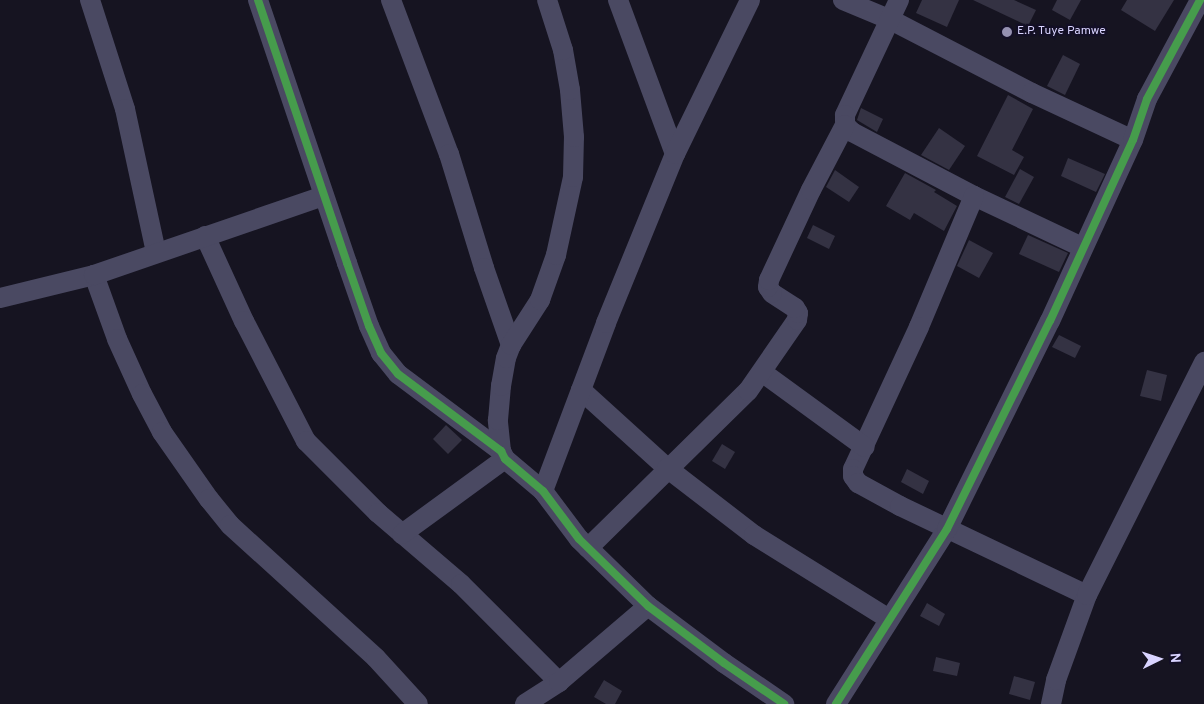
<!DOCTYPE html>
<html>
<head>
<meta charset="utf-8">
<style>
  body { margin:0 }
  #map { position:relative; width:1204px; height:704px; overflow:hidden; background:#161421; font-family:Overpass,sans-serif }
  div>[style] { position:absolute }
  .building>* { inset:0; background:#343243 }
  .street>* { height:20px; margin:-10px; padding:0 10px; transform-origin:10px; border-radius:10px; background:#4a4962 }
  .cycleway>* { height:8px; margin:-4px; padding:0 4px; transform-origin:4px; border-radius:4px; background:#469c4c }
  .dots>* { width:14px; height:14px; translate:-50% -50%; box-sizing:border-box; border:2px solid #130f26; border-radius:50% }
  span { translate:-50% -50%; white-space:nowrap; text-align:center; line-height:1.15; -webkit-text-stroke:4.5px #130f26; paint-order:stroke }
  .poi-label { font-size:12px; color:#d9d4ff }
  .left { translate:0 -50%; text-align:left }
  .north { position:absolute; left:1134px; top:634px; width:50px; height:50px; -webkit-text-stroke:4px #130f26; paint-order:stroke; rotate:86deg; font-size:14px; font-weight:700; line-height:20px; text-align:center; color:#d9d4ff }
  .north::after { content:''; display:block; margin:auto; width:18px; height:22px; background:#d9d4ff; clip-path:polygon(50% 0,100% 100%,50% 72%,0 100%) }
</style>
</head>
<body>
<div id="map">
  <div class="building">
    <div style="clip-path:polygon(922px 0,959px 0,947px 27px,916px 13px)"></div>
    <div style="clip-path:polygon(973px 0,1014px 0,1036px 10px,1028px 26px)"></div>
    <div style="clip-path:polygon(1057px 0,1081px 0,1070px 20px,1052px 10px)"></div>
    <div style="clip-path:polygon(1127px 0,1174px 0,1155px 31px,1121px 10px)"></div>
    <div style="clip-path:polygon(1063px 55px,1080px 64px,1065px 95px,1047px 86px)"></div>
    <div style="clip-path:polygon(1008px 95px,1033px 109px,1012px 150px,1024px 157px,1014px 175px,977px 156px)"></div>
    <div style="clip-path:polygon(861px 108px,883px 119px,877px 132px,857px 120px)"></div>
    <div style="clip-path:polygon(939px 128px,965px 146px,949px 170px,921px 155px)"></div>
    <div style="clip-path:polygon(1068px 158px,1105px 174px,1096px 192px,1061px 176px)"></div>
    <div style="clip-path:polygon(1020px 169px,1034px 177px,1019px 204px,1005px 197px)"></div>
    <div style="clip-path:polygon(835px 170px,859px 187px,849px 202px,826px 187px)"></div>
    <div style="clip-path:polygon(905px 173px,936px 190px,934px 192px,957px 206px,944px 231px,914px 213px,910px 220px,886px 206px)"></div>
    <div style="clip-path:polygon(813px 225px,835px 236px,829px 249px,807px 238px)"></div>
    <div style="clip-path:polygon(1028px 235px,1068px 253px,1059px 272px,1019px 254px)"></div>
    <div style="clip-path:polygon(969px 240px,993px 253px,979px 278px,957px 266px)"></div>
    <div style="clip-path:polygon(1059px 335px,1081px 346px,1075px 358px,1052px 347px)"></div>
    <div style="clip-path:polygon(1147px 370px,1167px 375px,1161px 401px,1140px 396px)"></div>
    <div style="clip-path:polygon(446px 425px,462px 440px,448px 454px,433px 439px)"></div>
    <div style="clip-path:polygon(722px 444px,735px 452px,725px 469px,712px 461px)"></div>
    <div style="clip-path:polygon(907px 469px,929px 481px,923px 494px,901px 482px)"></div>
    <div style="clip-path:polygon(927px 603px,945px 614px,939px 626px,920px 616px)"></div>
    <div style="clip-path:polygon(936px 657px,960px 663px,957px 676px,933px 671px)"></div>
    <div style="clip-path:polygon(1014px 676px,1035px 682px,1030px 700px,1009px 694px)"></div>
    <div style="clip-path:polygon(604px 680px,622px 691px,615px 704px,606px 704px,594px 697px)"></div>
  </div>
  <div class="street">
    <div style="left:90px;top:0;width:114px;rotate:72.2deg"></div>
    <div style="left:125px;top:109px;width:146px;rotate:77.8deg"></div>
    <div style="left:258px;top:0;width:278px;rotate:71.3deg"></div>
    <div style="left:347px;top:263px;width:67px;rotate:70.8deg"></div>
    <div style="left:369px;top:326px;width:30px;rotate:66deg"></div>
    <div style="left:381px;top:353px;width:27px;rotate:51deg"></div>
    <div style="left:398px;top:374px;width:129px;rotate:36.8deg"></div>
    <div style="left:501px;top:451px;width:9px;rotate:63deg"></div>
    <div style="left:505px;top:459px;width:50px;rotate:40.1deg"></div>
    <div style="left:543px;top:491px;width:60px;rotate:53.1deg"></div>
    <div style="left:579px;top:539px;width:96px;rotate:44.2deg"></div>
    <div style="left:648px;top:606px;width:95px;rotate:36.9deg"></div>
    <div style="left:724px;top:663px;width:73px;rotate:34.3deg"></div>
    <div style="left:391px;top:0;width:165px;rotate:69.4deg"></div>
    <div style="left:449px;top:154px;width:119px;rotate:72.9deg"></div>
    <div style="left:484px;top:268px;width:82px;rotate:70.7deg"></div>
    <div style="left:618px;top:0;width:164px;rotate:69.7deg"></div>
    <div style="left:843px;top:0;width:52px;rotate:22.6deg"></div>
    <div style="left:891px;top:20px;width:159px;rotate:27.4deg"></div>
    <div style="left:1032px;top:93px;width:111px;rotate:25deg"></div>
    <div style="left:899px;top:0;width:127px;rotate:115.2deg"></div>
    <div style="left:845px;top:115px;width:10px;rotate:90deg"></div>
    <div style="left:845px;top:125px;width:10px;rotate:45deg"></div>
    <div style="left:852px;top:132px;width:138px;rotate:27.7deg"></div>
    <div style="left:974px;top:196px;width:119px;rotate:25.3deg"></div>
    <div style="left:974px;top:196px;width:142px;rotate:112.8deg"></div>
    <div style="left:919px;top:327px;width:157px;rotate:114.9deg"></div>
    <div style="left:853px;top:469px;width:7px;rotate:90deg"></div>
    <div style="left:853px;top:476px;width:9px;rotate:54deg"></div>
    <div style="left:858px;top:483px;width:48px;rotate:28.7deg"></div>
    <div style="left:900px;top:506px;width:207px;rotate:25.5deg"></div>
    <div style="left:205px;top:236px;width:94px;rotate:65.4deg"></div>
    <div style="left:244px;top:321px;width:135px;rotate:62.7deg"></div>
    <div style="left:306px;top:441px;width:102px;rotate:45deg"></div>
    <div style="left:378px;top:513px;width:109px;rotate:40.5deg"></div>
    <div style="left:461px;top:584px;width:139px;rotate:45deg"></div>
    <div style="left:94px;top:275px;width:68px;rotate:70.2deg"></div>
    <div style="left:117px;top:339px;width:60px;rotate:65.6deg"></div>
    <div style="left:142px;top:394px;width:43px;rotate:62.2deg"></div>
    <div style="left:162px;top:432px;width:82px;rotate:55deg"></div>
    <div style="left:209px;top:499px;width:33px;rotate:51deg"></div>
    <div style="left:230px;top:525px;width:197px;rotate:42.3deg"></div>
    <div style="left:376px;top:658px;width:62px;rotate:47.6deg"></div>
    <div style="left:0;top:298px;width:97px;rotate:-13.7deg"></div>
    <div style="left:94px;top:275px;width:243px;rotate:-19deg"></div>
    <div style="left:762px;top:372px;width:127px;rotate:36.1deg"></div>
    <div style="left:581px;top:390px;width:116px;rotate:42.2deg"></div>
    <div style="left:667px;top:468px;width:110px;rotate:37.6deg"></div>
    <div style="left:754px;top:535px;width:159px;rotate:31.9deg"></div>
    <div style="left:501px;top:451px;width:31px;rotate:-96deg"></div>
    <div style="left:498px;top:420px;width:34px;rotate:-85deg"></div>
    <div style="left:501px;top:386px;width:28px;rotate:-80deg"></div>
    <div style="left:506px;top:358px;width:14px;rotate:-69deg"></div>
    <div style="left:511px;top:345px;width:54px;rotate:-57.2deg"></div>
    <div style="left:540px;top:300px;width:48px;rotate:-70.4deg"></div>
    <div style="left:556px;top:255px;width:80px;rotate:-77.7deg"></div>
    <div style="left:573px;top:177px;width:40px;rotate:-88.6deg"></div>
    <div style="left:574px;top:137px;width:47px;rotate:-94.9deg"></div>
    <div style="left:570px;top:90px;width:41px;rotate:-99.9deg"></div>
    <div style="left:563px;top:50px;width:52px;rotate:-107.7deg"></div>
    <div style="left:543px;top:491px;width:179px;rotate:-69.4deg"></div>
    <div style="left:606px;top:323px;width:183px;rotate:-67.8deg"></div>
    <div style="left:675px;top:154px;width:171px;rotate:-64deg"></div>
    <div style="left:402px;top:534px;width:127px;rotate:-36.1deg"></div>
    <div style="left:588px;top:548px;width:224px;rotate:-44.5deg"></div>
    <div style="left:748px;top:391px;width:86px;rotate:-55.4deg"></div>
    <div style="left:797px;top:320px;width:7px;rotate:-82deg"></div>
    <div style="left:798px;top:313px;width:6px;rotate:-121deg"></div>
    <div style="left:795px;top:308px;width:27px;rotate:-147deg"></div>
    <div style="left:772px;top:293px;width:7px;rotate:-124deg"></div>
    <div style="left:768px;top:287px;width:7px;rotate:-82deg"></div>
    <div style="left:769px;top:280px;width:99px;rotate:-65deg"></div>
    <div style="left:811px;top:190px;width:73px;rotate:-62.4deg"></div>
    <div style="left:525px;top:704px;width:40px;rotate:-32.9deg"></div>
    <div style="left:559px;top:682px;width:117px;rotate:-40.5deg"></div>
    <div style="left:836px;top:704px;width:207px;rotate:-57.6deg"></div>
    <div style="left:947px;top:529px;width:232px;rotate:-63.7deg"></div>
    <div style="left:1050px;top:321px;width:199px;rotate:-65.4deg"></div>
    <div style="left:1133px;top:140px;width:43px;rotate:-71.1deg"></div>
    <div style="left:1147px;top:99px;width:112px;rotate:-61.8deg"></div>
    <div style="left:1051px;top:704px;width:25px;rotate:-78deg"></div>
    <div style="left:1056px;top:680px;width:90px;rotate:-70deg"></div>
    <div style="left:1087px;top:595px;width:261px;rotate:-63.3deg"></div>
  </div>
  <div class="cycleway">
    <div style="left:258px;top:0;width:278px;rotate:71.3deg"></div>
    <div style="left:347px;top:263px;width:67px;rotate:70.8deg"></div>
    <div style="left:369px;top:326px;width:30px;rotate:66deg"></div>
    <div style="left:381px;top:353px;width:27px;rotate:51deg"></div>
    <div style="left:398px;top:374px;width:129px;rotate:36.8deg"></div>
    <div style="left:501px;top:451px;width:9px;rotate:63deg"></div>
    <div style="left:505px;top:459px;width:50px;rotate:40.1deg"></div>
    <div style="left:543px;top:491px;width:60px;rotate:53.1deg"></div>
    <div style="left:579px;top:539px;width:96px;rotate:44.2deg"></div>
    <div style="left:648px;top:606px;width:95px;rotate:36.9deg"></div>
    <div style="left:724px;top:663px;width:73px;rotate:34.3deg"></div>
    <div style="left:836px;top:704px;width:207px;rotate:-57.6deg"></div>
    <div style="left:947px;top:529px;width:232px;rotate:-63.7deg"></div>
    <div style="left:1050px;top:321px;width:199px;rotate:-65.4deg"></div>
    <div style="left:1133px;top:140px;width:43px;rotate:-71.1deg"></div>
    <div style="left:1147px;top:99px;width:112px;rotate:-61.8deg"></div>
  </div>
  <div class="dots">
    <div style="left:1007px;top:32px;background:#9591b1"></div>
  </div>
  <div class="poi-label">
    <span class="left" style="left:1017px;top:32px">E.P. Tuye Pamwe</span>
  </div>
  <div class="north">N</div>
</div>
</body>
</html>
